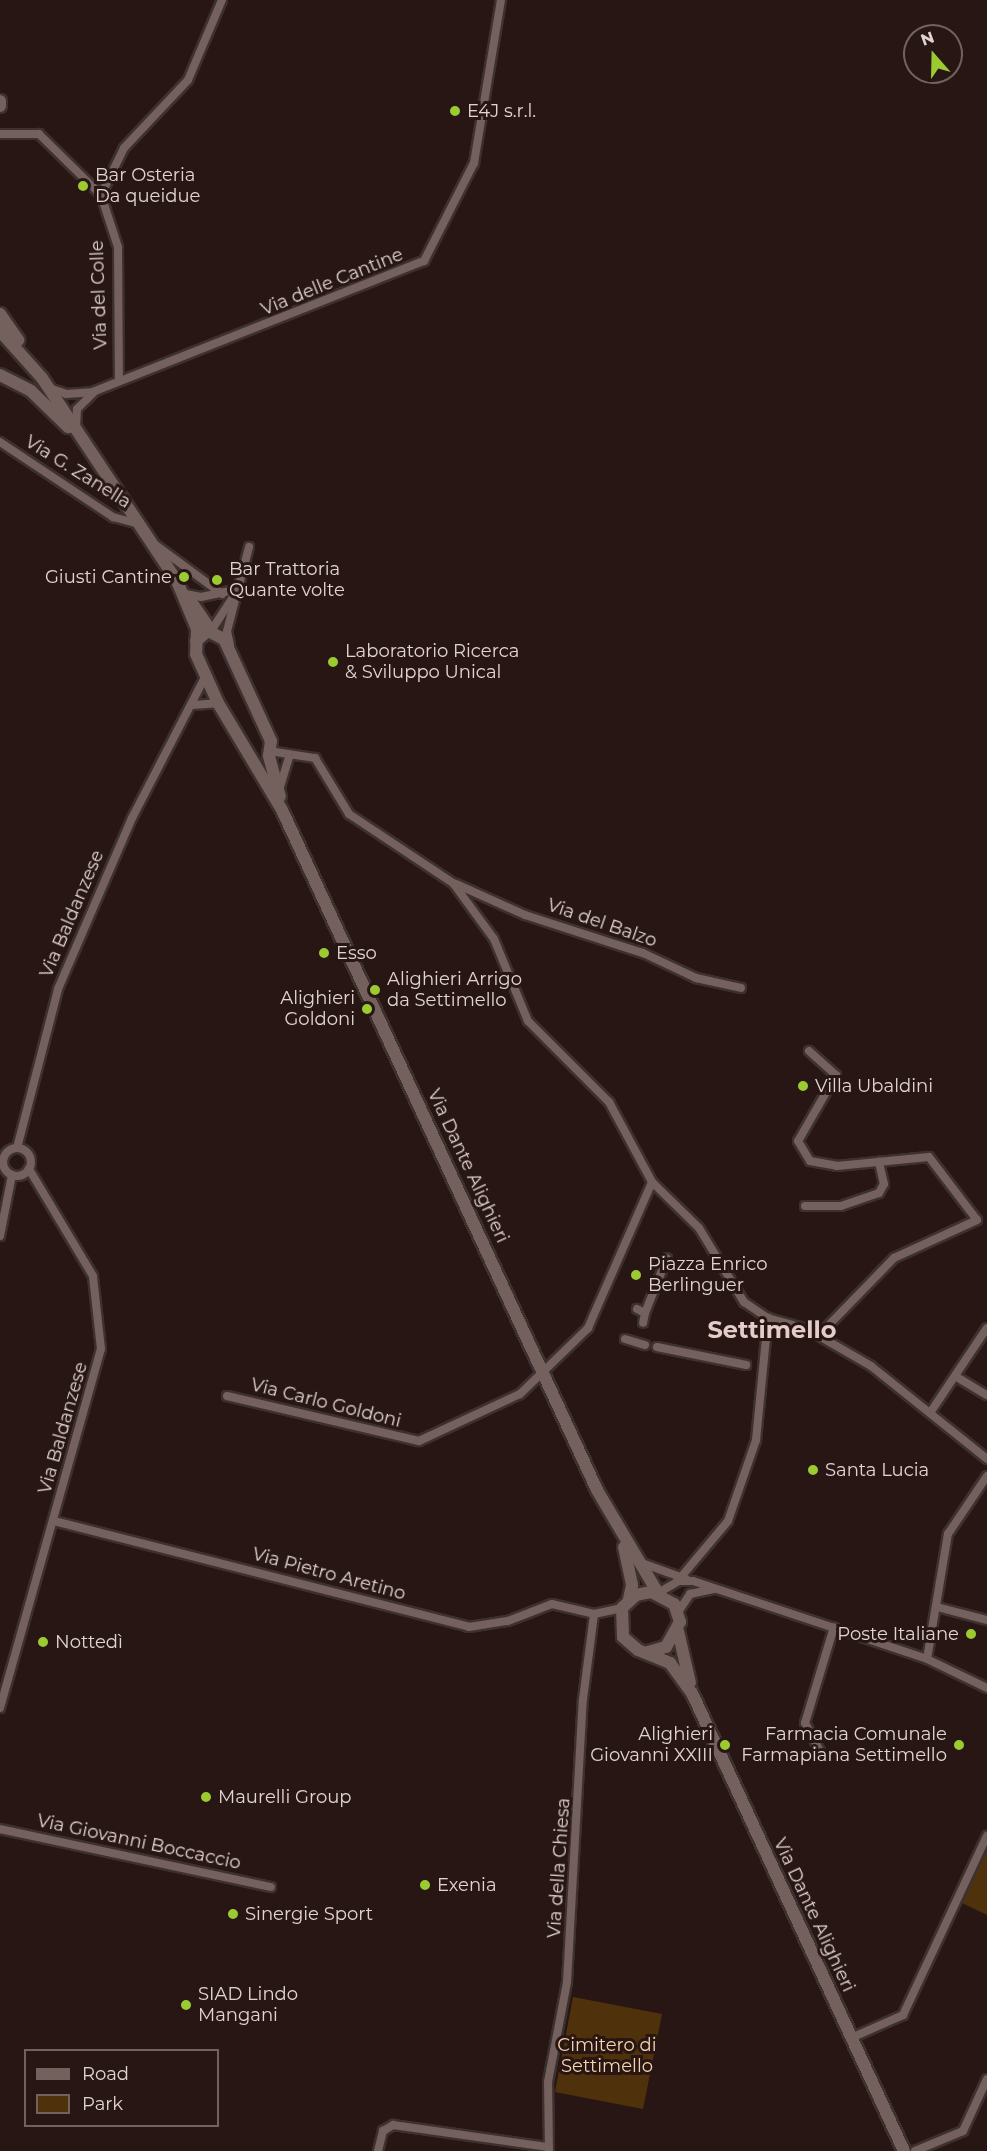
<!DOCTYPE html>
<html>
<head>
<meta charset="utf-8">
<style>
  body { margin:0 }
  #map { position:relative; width:987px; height:2151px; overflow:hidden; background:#271614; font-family:Montserrat,sans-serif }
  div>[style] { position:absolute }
  .green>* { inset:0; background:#4f320b }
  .roads { filter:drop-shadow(2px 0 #3d3130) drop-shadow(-2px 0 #3d3130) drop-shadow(0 2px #3d3130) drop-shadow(0 -2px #3d3130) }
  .street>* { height:8px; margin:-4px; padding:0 4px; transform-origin:4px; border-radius:4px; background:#74605c }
  .street>.ring { margin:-4px; padding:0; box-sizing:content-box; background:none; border:8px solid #74605c; border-radius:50% }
  .secondary>* { height:12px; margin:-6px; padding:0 6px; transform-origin:6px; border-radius:6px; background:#74605c }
  .dots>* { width:16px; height:16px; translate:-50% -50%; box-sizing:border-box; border:3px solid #271614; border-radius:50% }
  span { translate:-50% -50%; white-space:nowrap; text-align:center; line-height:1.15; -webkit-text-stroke:6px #271614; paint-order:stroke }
  .poi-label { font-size:18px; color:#e0d4d2 }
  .left { translate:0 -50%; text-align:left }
  .right { translate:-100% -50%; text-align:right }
  .street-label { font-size:18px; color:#e0d4d2 }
  .park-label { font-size:18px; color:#f7d3ad }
  .district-label { font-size:24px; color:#e4ccc8; font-weight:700 }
  .legend { position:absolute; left:24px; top:2049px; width:195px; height:78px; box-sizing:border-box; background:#271614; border:2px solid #716260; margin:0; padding:8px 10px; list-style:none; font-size:18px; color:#e0d4d2 }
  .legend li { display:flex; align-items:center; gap:12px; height:30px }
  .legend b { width:30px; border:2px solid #716260 }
  .north { position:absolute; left:903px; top:24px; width:60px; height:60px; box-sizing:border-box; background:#271614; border:2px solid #716260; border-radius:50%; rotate:340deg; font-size:16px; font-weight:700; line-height:24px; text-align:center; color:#e0d4d2 }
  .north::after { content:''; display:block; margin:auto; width:21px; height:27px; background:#9cca31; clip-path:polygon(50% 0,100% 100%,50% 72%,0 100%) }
</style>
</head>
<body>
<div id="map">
  <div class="green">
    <div style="clip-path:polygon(987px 1843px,987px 1915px,960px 1902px)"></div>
    <div style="clip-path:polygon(573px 1997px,662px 2014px,643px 2109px,555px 2092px)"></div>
  </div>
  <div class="roads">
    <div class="street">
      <div style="left:0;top:134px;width:39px"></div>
      <div style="left:39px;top:134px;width:87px;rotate:44.5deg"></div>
      <div style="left:101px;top:195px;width:55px;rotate:71.9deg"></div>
      <div style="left:118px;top:247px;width:133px;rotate:89.6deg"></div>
      <div style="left:101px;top:195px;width:52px;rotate:-63.9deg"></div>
      <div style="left:124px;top:148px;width:93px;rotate:-46.7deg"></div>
      <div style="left:188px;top:80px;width:87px;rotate:-67deg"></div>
      <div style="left:49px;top:388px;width:18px;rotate:19deg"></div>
      <div style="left:66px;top:394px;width:26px;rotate:-4deg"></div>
      <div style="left:76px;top:428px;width:19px;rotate:-87deg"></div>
      <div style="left:77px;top:409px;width:25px;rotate:-45deg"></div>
      <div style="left:95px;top:391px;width:354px;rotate:-21.6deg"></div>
      <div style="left:424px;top:261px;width:110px;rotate:-63deg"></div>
      <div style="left:474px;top:163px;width:165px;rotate:-80.6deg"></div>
      <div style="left:0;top:442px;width:136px;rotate:33.6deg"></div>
      <div style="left:113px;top:517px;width:28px;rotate:15deg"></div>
      <div style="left:157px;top:546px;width:81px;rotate:36.4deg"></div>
      <div style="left:186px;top:594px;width:15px;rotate:11deg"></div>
      <div style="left:201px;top:597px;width:38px;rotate:-12deg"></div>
      <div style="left:211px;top:631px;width:44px;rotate:-57deg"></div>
      <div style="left:230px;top:645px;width:14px;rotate:-102deg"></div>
      <div style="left:227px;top:631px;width:87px;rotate:-75.3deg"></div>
      <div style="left:192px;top:705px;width:26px;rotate:-4deg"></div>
      <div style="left:269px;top:751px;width:47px;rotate:8.7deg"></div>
      <div style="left:315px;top:758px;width:66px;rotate:58.7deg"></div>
      <div style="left:349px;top:814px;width:125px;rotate:33.6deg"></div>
      <div style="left:453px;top:883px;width:69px;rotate:53.8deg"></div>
      <div style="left:494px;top:939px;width:89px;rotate:67.5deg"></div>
      <div style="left:528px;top:1021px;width:115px;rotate:45deg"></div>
      <div style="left:609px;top:1102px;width:91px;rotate:61.7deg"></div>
      <div style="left:652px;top:1182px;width:66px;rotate:44.4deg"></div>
      <div style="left:699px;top:1228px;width:87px;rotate:58.7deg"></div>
      <div style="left:744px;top:1302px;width:29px;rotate:34deg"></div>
      <div style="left:768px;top:1318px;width:41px;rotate:15.8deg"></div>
      <div style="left:807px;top:1329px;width:74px;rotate:30deg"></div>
      <div style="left:871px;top:1366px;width:149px;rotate:38.7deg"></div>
      <div style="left:279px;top:790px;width:37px;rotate:-73deg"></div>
      <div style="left:456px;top:884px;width:76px;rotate:24.2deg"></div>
      <div style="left:525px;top:915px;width:124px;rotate:17.9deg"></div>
      <div style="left:643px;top:953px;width:59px;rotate:25.3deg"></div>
      <div style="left:696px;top:978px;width:46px;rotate:12.5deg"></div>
      <div style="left:809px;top:1051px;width:36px;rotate:42deg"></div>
      <div style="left:836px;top:1075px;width:76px;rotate:119.9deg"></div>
      <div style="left:798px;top:1141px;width:23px;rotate:59deg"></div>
      <div style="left:810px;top:1161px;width:27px;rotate:10deg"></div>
      <div style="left:837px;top:1166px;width:92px;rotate:-5.6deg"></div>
      <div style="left:929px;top:1157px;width:79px;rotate:52.7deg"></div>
      <div style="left:977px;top:1220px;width:91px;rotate:155.4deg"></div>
      <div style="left:894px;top:1258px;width:107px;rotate:134.2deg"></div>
      <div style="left:17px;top:1148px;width:164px;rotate:-75.5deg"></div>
      <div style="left:58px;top:989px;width:186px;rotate:-66.6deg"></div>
      <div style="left:132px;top:818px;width:161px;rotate:-62.6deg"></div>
      <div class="ring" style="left:3px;top:1148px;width:20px;height:20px"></div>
      <div style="left:805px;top:1206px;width:36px"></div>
      <div style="left:841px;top:1206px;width:40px;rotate:-18.9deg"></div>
      <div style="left:879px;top:1193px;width:10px;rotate:-61deg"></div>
      <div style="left:884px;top:1184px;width:23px;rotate:-103deg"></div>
      <div style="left:0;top:1236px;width:62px;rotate:-78.9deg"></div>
      <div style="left:637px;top:1309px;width:9px;rotate:27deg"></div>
      <div style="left:645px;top:1313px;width:10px;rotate:101deg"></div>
      <div style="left:645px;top:1313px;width:59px;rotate:-68.2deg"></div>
      <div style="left:625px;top:1339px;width:21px;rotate:17deg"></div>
      <div style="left:657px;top:1347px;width:91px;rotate:11.4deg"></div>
      <div style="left:955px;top:1376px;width:37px;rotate:31deg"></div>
      <div style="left:227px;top:1396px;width:197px;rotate:13.2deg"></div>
      <div style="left:419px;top:1441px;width:111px;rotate:-25deg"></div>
      <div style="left:520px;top:1394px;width:95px;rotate:-44.1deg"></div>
      <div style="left:588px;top:1328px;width:159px;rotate:-66.3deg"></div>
      <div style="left:930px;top:1413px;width:102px;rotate:-56.2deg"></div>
      <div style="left:54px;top:1521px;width:428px;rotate:14.3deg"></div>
      <div style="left:469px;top:1627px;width:39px;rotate:-9deg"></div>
      <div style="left:508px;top:1621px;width:47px;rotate:-21.1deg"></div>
      <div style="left:552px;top:1604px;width:43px;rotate:13.4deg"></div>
      <div style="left:594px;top:1614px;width:29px;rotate:-12deg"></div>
      <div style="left:639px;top:1562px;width:50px;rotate:19.9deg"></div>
      <div style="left:681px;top:1577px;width:73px;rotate:-50deg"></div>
      <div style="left:728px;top:1521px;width:86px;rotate:-70.9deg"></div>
      <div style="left:756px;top:1440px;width:123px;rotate:-84.4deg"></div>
      <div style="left:658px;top:1593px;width:24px;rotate:-30deg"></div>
      <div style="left:679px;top:1581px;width:14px"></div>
      <div style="left:693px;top:1581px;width:247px;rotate:18.4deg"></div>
      <div style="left:927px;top:1659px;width:67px;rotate:25.8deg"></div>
      <div style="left:937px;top:1607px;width:52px;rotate:14.6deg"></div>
      <div style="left:678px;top:1612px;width:22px;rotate:-56deg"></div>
      <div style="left:690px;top:1594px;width:24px;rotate:-12deg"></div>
      <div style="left:927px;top:1659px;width:127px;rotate:-80.5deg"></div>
      <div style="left:948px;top:1534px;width:70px;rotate:-56.1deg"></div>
      <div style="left:0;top:1708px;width:373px;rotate:-74.3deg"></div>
      <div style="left:101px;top:1349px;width:73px;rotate:-96.3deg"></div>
      <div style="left:93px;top:1276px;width:125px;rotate:-120.9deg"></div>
      <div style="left:821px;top:1753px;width:34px;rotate:-118deg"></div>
      <div style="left:805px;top:1723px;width:100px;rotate:-73.2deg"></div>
      <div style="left:0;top:1829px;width:277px;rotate:12.1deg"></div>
      <div style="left:851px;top:2038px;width:57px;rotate:-23.9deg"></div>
      <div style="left:903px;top:2015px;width:198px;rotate:-64.9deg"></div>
      <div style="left:378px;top:2151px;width:21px;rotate:-76deg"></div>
      <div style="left:383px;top:2131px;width:12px;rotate:-31deg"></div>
      <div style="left:393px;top:2125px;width:157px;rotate:8.1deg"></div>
      <div style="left:549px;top:2151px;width:69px;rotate:-90.8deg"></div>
      <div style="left:548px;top:2082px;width:102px;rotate:-79.2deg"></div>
      <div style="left:567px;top:1982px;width:283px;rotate:-86.8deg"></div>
      <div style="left:583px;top:1699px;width:86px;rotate:-82.6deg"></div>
      <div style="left:915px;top:2151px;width:52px;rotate:-22.6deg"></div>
      <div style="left:963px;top:2131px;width:57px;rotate:-65.2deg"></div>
    </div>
    <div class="secondary">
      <div style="left:0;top:101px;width:5px;rotate:90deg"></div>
      <div style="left:0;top:314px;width:32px;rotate:55deg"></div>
      <div style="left:0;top:331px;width:63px;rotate:48.2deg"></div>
      <div style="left:42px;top:378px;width:244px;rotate:56.4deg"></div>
      <div style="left:177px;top:581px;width:52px;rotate:67.4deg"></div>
      <div style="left:197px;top:629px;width:25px;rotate:92deg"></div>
      <div style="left:196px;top:654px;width:54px;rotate:65.8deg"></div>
      <div style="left:218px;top:703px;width:125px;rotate:59.1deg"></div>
      <div style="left:282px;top:810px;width:749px;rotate:65.14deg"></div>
      <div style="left:597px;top:1490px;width:120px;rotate:59.4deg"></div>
      <div style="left:0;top:375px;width:35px;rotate:27deg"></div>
      <div style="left:31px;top:391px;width:52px;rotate:44.2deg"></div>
      <div style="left:188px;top:597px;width:41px;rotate:55.9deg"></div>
      <div style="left:196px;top:641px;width:16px;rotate:-40deg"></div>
      <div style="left:208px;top:631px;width:18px;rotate:27deg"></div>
      <div style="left:224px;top:639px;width:112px;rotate:65.3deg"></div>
      <div style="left:271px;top:741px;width:15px;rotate:98deg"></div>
      <div style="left:269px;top:756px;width:42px;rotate:75deg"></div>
      <div style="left:624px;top:1547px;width:39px;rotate:78deg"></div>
      <div style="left:632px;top:1585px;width:14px;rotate:102deg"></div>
      <div style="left:678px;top:1631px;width:53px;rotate:77deg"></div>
      <div style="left:648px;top:1652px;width:19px;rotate:-16deg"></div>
      <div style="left:666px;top:1647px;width:29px;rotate:-61deg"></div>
      <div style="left:680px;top:1622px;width:19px;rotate:-108deg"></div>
      <div style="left:674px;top:1604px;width:26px;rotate:-152deg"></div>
      <div style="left:651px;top:1592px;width:15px;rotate:169deg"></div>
      <div style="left:636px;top:1595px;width:19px;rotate:137deg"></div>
      <div style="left:622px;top:1608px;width:29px;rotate:88deg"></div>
      <div style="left:623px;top:1637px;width:20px;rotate:41deg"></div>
      <div style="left:638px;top:1650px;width:35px;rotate:22deg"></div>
      <div style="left:670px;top:1663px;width:37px;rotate:54deg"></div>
      <div style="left:692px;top:1693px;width:505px;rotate:65.16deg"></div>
    </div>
  </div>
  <div class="dots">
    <div style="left:455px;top:111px;background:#9cca31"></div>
    <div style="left:83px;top:186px;background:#9cca31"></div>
    <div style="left:184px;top:577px;background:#9cca31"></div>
    <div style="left:217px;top:580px;background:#9cca31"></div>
    <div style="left:333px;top:662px;background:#9cca31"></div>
    <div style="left:324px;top:953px;background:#9cca31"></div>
    <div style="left:375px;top:990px;background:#9cca31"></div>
    <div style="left:367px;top:1009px;background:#9cca31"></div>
    <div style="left:803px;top:1086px;background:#9cca31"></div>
    <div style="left:636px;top:1275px;background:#9cca31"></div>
    <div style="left:813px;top:1470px;background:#9cca31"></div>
    <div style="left:971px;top:1634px;background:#9cca31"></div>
    <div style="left:43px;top:1642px;background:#9cca31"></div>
    <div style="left:725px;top:1745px;background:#9cca31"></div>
    <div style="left:959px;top:1745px;background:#9cca31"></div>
    <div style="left:206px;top:1797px;background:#9cca31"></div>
    <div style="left:425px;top:1885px;background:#9cca31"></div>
    <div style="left:233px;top:1914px;background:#9cca31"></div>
    <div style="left:186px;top:2005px;background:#9cca31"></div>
  </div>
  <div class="poi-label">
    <span class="left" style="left:467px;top:111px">E4J s.r.l.</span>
    <span class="left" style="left:95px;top:186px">Bar Osteria<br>Da queidue</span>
    <span class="left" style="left:229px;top:580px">Bar Trattoria<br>Quante volte</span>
    <span class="right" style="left:172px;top:577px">Giusti Cantine</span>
    <span class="left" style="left:345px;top:662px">Laboratorio Ricerca<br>&amp; Sviluppo Unical</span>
    <span class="left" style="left:336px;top:953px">Esso</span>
    <span class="left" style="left:387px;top:990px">Alighieri Arrigo<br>da Settimello</span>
    <span class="right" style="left:355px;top:1009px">Alighieri<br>Goldoni</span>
    <span class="left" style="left:815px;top:1086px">Villa Ubaldini</span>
    <span class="left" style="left:648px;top:1275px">Piazza Enrico<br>Berlinguer</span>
    <span class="left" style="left:825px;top:1470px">Santa Lucia</span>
    <span class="right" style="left:959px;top:1634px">Poste Italiane</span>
    <span class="left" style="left:55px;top:1642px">Nottedì</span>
    <span class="right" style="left:713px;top:1745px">Alighieri<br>Giovanni XXIII</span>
    <span class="right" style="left:947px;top:1745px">Farmacia Comunale<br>Farmapiana Settimello</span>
    <span class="left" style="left:218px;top:1797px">Maurelli Group</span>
    <span class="left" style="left:437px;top:1885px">Exenia</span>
    <span class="left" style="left:245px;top:1914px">Sinergie Sport</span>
    <span class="left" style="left:198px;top:2005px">SIAD Lindo<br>Mangani</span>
  </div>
  <div class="street-label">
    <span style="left:332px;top:282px;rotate:-22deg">Via delle Cantine</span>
    <span style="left:99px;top:295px;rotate:-92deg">Via del Colle</span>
    <span style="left:78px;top:472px;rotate:32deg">Via G. Zanella</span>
    <span style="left:72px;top:914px;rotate:-67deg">Via Baldanzese</span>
    <span style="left:602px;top:923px;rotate:19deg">Via del Balzo</span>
    <span style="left:468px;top:1166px;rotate:65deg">Via Dante Alighieri</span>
    <span style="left:326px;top:1403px;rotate:14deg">Via Carlo Goldoni</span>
    <span style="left:63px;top:1428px;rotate:-74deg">Via Baldanzese</span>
    <span style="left:329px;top:1574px;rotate:15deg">Via Pietro Aretino</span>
    <span style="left:139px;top:1842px;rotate:12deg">Via Giovanni Boccaccio</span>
    <span style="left:559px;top:1868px;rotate:-86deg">Via della Chiesa</span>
    <span style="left:814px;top:1915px;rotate:65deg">Via Dante Alighieri</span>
  </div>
  <div class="park-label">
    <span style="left:607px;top:2056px">Cimitero di<br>Settimello</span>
  </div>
  <div class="district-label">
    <span style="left:772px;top:1330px">Settimello</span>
  </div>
  <ul class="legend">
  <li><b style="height:8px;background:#74605c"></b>Road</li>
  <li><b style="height:16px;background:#4f320b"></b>Park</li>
  </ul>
  <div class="north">N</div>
</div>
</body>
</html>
